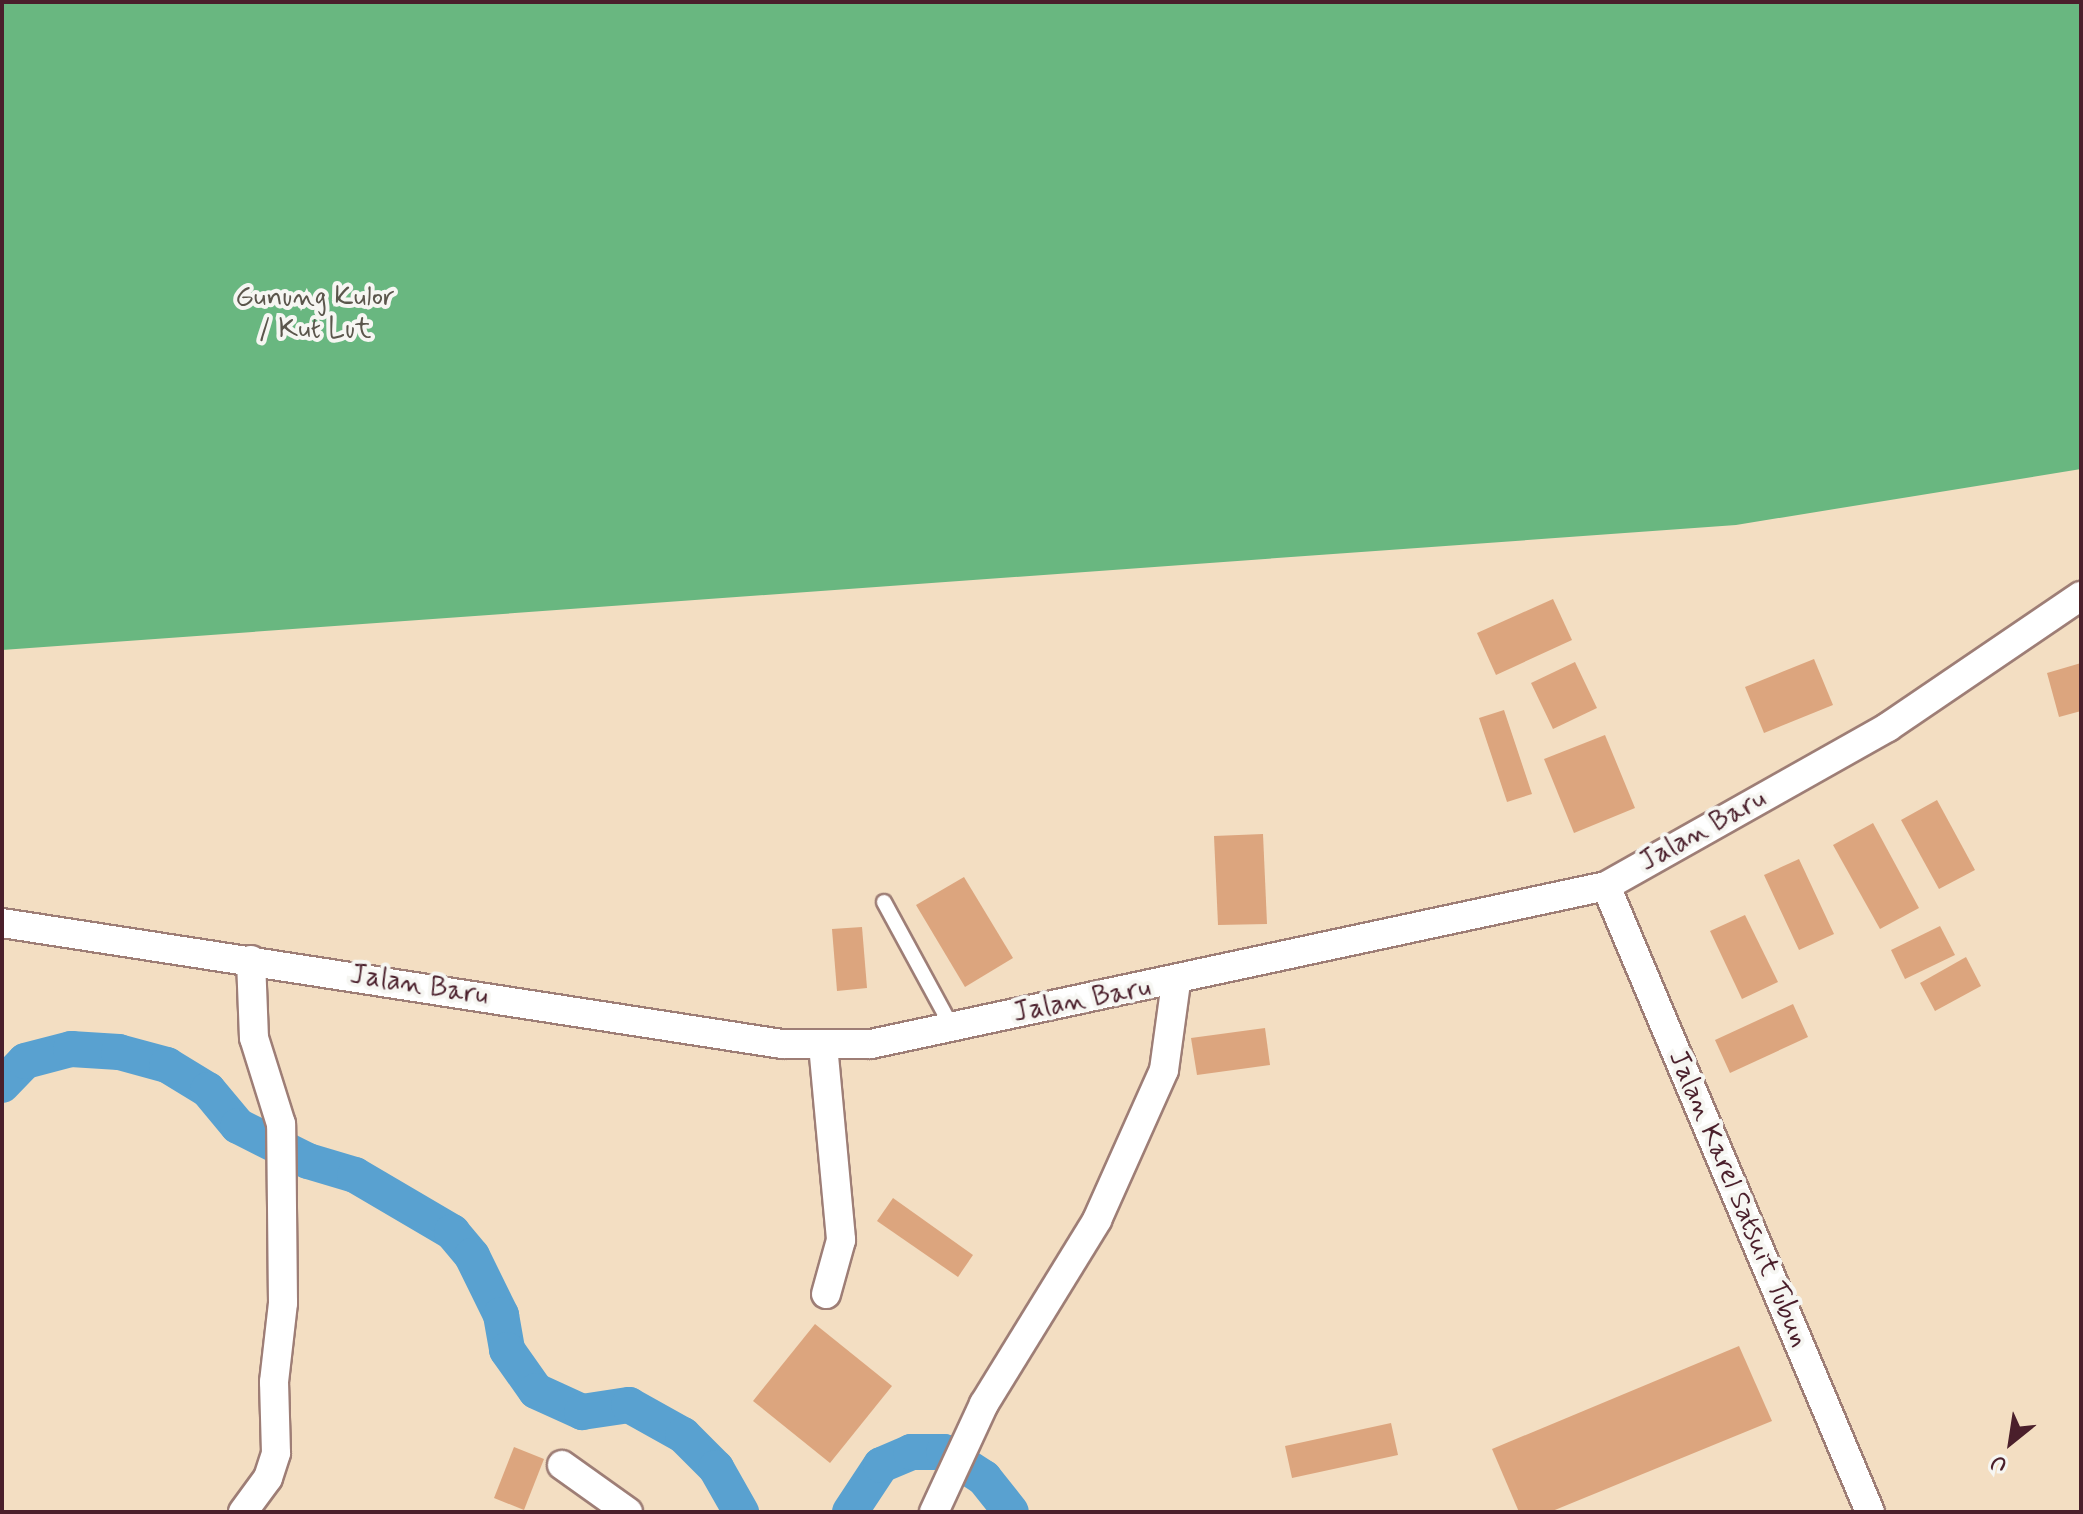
<!DOCTYPE html>
<html>
<head>
<meta charset="utf-8">
<style>
  body { margin:0 }
  #map { position:relative; width:2083px; height:1514px; overflow:hidden; background:#f3dec2; font-family:Mynerve,sans-serif }
  div>[style] { position:absolute }
  .forest>* { inset:0; background:#69b780 }
  .canal>* { height:36px; margin:-18px; padding:0 18px; transform-origin:18px; border-radius:18px; background:#59a1d0 }
  .building>* { inset:0; background:#dca57e }
  .roads { filter:drop-shadow(2px 0 #9e7e76) drop-shadow(-2px 0 #9e7e76) drop-shadow(0 2px #9e7e76) drop-shadow(0 -2px #9e7e76) }
  .lane>* { height:14px; margin:-7px; padding:0 7px; transform-origin:7px; border-radius:7px; background:#fff }
  .street>* { height:28px; margin:-14px; padding:0 14px; transform-origin:14px; border-radius:14px; background:#fff }
  span { translate:-50% -50%; white-space:nowrap; text-align:center; line-height:1.15; -webkit-text-stroke:8px #f6f6f2; paint-order:stroke }
  .park-label { font-size:28px; color:#5b564c }
  .street-label { font-size:28px; color:#4a1f2b }
  .frame { position:absolute; inset:0; border:4px solid #4a1f2b; pointer-events:none }
  .north { position:absolute; left:1971px; top:1402px; width:80px; height:80px; -webkit-text-stroke:6px #f6f6f2; paint-order:stroke; rotate:210deg; font-size:22px; font-weight:700; line-height:32px; text-align:center; color:#4a1f2b }
  .north::after { content:''; display:block; margin:auto; width:28px; height:36px; background:#4a1f2b; clip-path:polygon(50% 0,100% 100%,50% 72%,0 100%) }
</style>
</head>
<body>
<div id="map">
  <div class="forest">
    <div style="clip-path:polygon(2px 2px,2081px 2px,2081px 469px,1736px 525px,2px 650px)"></div>
  </div>
  <div class="canal">
    <div style="left:2px;top:1085px;width:33px;rotate:-46deg"></div>
    <div style="left:25px;top:1061px;width:48px;rotate:-14.6deg"></div>
    <div style="left:71px;top:1049px;width:48px;rotate:3.6deg"></div>
    <div style="left:119px;top:1052px;width:50px;rotate:15.2deg"></div>
    <div style="left:167px;top:1065px;width:48px;rotate:31.4deg"></div>
    <div style="left:208px;top:1090px;width:47px;rotate:50.2deg"></div>
    <div style="left:238px;top:1126px;width:78px;rotate:26.6deg"></div>
    <div style="left:308px;top:1161px;width:49px;rotate:16.6deg"></div>
    <div style="left:355px;top:1175px;width:113px;rotate:30.4deg"></div>
    <div style="left:452px;top:1232px;width:31px;rotate:50deg"></div>
    <div style="left:472px;top:1256px;width:66px;rotate:63.8deg"></div>
    <div style="left:501px;top:1315px;width:36px;rotate:80deg"></div>
    <div style="left:507px;top:1350px;width:50px;rotate:54.7deg"></div>
    <div style="left:536px;top:1391px;width:51px;rotate:24.5deg"></div>
    <div style="left:582px;top:1412px;width:48px;rotate:-8.5deg"></div>
    <div style="left:629px;top:1405px;width:62px;rotate:29.1deg"></div>
    <div style="left:683px;top:1435px;width:47px;rotate:45deg"></div>
    <div style="left:716px;top:1468px;width:51px;rotate:60.4deg"></div>
    <div style="left:850px;top:1512px;width:56px;rotate:-56.6deg"></div>
    <div style="left:881px;top:1465px;width:33px;rotate:-23deg"></div>
    <div style="left:911px;top:1452px;width:33px"></div>
    <div style="left:944px;top:1452px;width:48px;rotate:33deg"></div>
    <div style="left:984px;top:1478px;width:43px;rotate:51.5deg"></div>
  </div>
  <div class="building">
    <div style="clip-path:polygon(1553px 599px,1572px 640px,1496px 675px,1477px 633px)"></div>
    <div style="clip-path:polygon(1814px 659px,1833px 705px,1764px 733px,1745px 687px)"></div>
    <div style="clip-path:polygon(1575px 662px,1597px 708px,1553px 729px,1531px 683px)"></div>
    <div style="clip-path:polygon(2081px 663px,2081px 711px,2059px 717px,2047px 673px)"></div>
    <div style="clip-path:polygon(1504px 710px,1532px 794px,1507px 802px,1479px 718px)"></div>
    <div style="clip-path:polygon(1605px 735px,1635px 808px,1574px 833px,1544px 759px)"></div>
    <div style="clip-path:polygon(1937px 800px,1975px 870px,1939px 889px,1901px 820px)"></div>
    <div style="clip-path:polygon(1873px 823px,1919px 908px,1880px 929px,1833px 845px)"></div>
    <div style="clip-path:polygon(1263px 834px,1267px 924px,1218px 925px,1214px 836px)"></div>
    <div style="clip-path:polygon(1799px 859px,1834px 934px,1799px 950px,1764px 875px)"></div>
    <div style="clip-path:polygon(964px 877px,1013px 958px,965px 987px,916px 905px)"></div>
    <div style="clip-path:polygon(1745px 915px,1778px 982px,1742px 999px,1710px 931px)"></div>
    <div style="clip-path:polygon(1940px 926px,1955px 955px,1905px 979px,1891px 950px)"></div>
    <div style="clip-path:polygon(862px 927px,867px 988px,837px 991px,832px 929px)"></div>
    <div style="clip-path:polygon(1966px 957px,1981px 986px,1935px 1011px,1920px 983px)"></div>
    <div style="clip-path:polygon(1793px 1004px,1808px 1037px,1730px 1073px,1715px 1040px)"></div>
    <div style="clip-path:polygon(1265px 1028px,1270px 1065px,1197px 1075px,1191px 1038px)"></div>
    <div style="clip-path:polygon(893px 1198px,973px 1255px,958px 1277px,877px 1221px)"></div>
    <div style="clip-path:polygon(815px 1324px,892px 1386px,830px 1463px,753px 1401px)"></div>
    <div style="clip-path:polygon(1739px 1346px,1772px 1421px,1550px 1512px,1519px 1512px,1492px 1449px)"></div>
    <div style="clip-path:polygon(1391px 1423px,1398px 1455px,1292px 1478px,1285px 1446px)"></div>
    <div style="clip-path:polygon(514px 1447px,544px 1459px,524px 1510px,494px 1498px)"></div>
  </div>
  <div class="roads">
    <div class="lane">
      <div style="left:884px;top:902px;width:142px;rotate:61.5deg"></div>
    </div>
    <div class="street">
      <div style="left:1606px;top:886px;width:679px;rotate:67.13deg"></div>
      <div style="left:2px;top:923px;width:789px;rotate:8.82deg"></div>
      <div style="left:782px;top:1044px;width:89px"></div>
      <div style="left:871px;top:1044px;width:752px;rotate:-12.13deg"></div>
      <div style="left:1606px;top:886px;width:324px;rotate:-29.4deg"></div>
      <div style="left:1888px;top:727px;width:233px;rotate:-34.2deg"></div>
      <div style="left:823px;top:1045px;width:196px;rotate:84.7deg"></div>
      <div style="left:841px;top:1240px;width:56px;rotate:105.5deg"></div>
      <div style="left:562px;top:1465px;width:81px;rotate:35.5deg"></div>
      <div style="left:243px;top:1512px;width:42px;rotate:-53.7deg"></div>
      <div style="left:268px;top:1478px;width:26px;rotate:-72deg"></div>
      <div style="left:276px;top:1453px;width:71px;rotate:-91.6deg"></div>
      <div style="left:274px;top:1382px;width:80px;rotate:-83.5deg"></div>
      <div style="left:283px;top:1303px;width:179px;rotate:-90.6deg"></div>
      <div style="left:281px;top:1124px;width:90px;rotate:-107.4deg"></div>
      <div style="left:254px;top:1038px;width:78px;rotate:-92.2deg"></div>
      <div style="left:934px;top:1512px;width:119px;rotate:-65.2deg"></div>
      <div style="left:984px;top:1404px;width:216px;rotate:-58.4deg"></div>
      <div style="left:1097px;top:1220px;width:164px;rotate:-65.9deg"></div>
      <div style="left:1164px;top:1070px;width:89px;rotate:-82.2deg"></div>
    </div>
  </div>
  <div class="park-label">
    <span style="left:315px;top:314px">Gunung Kulor<br>/ Kut Lut</span>
  </div>
  <div class="street-label">
    <span style="left:1703px;top:831px;rotate:-29deg">Jalan Baru</span>
    <span style="left:419px;top:986px;rotate:9deg">Jalan Baru</span>
    <span style="left:1082px;top:1001px;rotate:-11deg">Jalan Baru</span>
    <span style="left:1738px;top:1199px;rotate:67deg">Jalan Karel Satsuit Tubun</span>
  </div>
  <div class="frame"></div>
  <div class="north">U</div>
</div>
</body>
</html>
